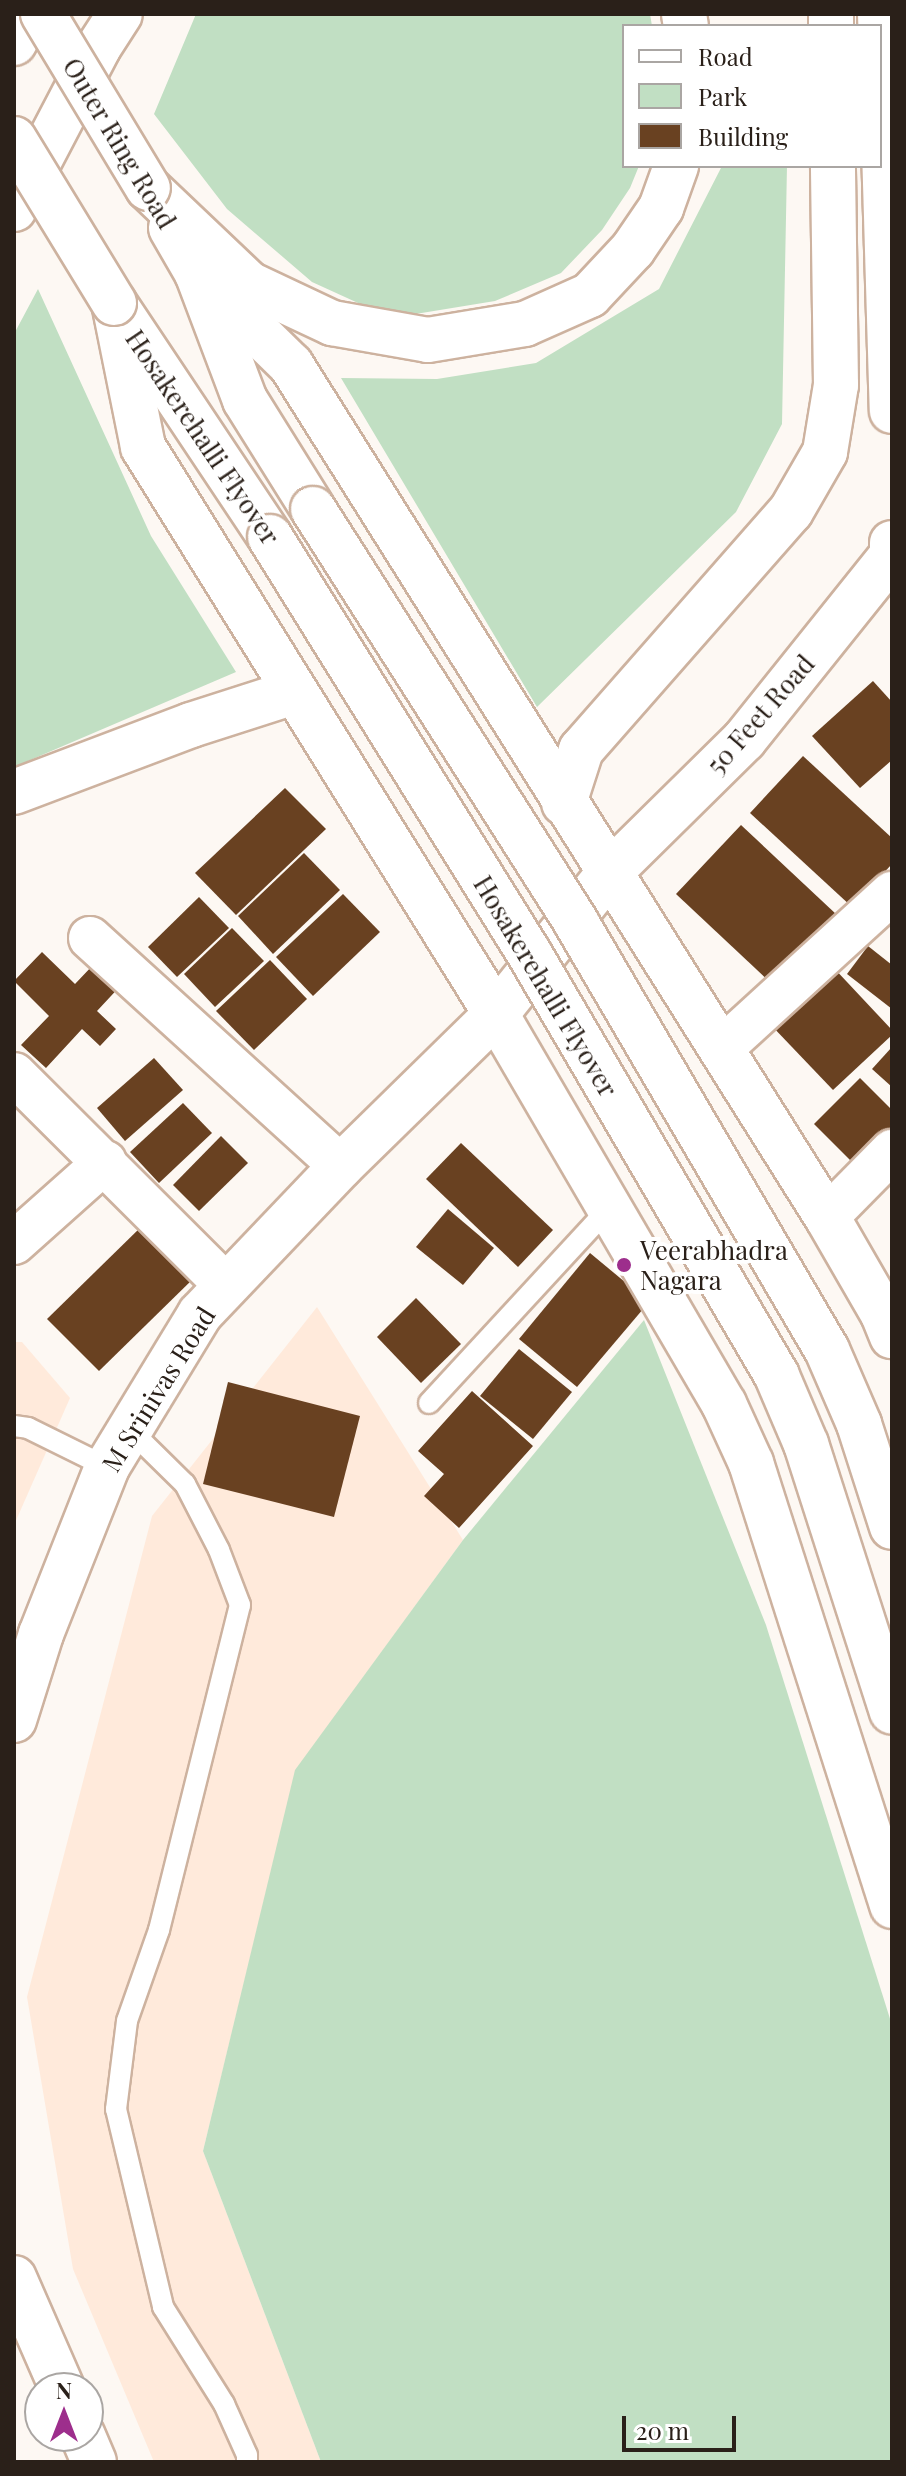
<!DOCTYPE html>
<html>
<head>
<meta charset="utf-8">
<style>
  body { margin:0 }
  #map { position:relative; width:906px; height:2476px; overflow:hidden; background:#fdf8f3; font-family:"Playfair Display",serif }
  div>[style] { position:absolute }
  .built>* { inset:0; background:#ffeadb }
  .green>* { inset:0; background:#c1dfc3 }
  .building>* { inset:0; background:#694121 }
  .roads { filter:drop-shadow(2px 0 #cdb29f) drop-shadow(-2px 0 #cdb29f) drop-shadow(0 2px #cdb29f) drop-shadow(0 -2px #cdb29f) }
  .lane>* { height:20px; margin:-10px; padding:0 10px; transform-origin:10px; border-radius:10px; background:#fff }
  .street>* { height:42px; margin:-21px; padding:0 21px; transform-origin:21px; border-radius:21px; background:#fff }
  .secondary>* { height:44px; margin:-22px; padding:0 22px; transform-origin:22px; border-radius:22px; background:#fff }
  .highway>* { height:44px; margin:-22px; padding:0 22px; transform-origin:22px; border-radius:22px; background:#fff }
  .bridges { filter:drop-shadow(2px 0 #cdb29f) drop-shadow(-2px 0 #cdb29f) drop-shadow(0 2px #cdb29f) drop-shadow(0 -2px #cdb29f) }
  .highway-bridge>* { height:44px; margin:-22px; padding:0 22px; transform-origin:22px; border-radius:22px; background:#fff }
  .dots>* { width:22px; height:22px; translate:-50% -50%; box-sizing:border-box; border:4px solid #fff; border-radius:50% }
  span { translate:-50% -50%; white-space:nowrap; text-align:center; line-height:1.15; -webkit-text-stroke:8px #fff; paint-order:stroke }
  .street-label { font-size:26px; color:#2a2019 }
  .poi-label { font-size:26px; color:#2a2019 }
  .left { translate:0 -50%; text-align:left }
  .frame { position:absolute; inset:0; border:16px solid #2a2019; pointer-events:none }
  .legend { position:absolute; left:622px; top:24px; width:260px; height:144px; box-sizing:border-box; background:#fff; border:2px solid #aaa6a3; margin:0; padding:10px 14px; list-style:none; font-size:24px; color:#2a2019 }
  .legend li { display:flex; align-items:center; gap:16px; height:40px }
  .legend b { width:40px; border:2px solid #aaa6a3 }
  .north { position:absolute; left:24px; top:2372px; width:80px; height:80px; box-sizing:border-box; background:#fff; border:2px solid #aaa6a3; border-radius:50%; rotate:0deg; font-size:22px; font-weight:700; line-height:32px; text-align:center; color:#2a2019 }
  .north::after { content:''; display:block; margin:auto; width:28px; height:36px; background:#9d2e8c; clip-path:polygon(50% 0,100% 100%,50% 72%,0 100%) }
  .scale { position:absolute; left:622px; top:2416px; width:114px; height:36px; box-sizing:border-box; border:4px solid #2a2019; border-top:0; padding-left:10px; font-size:24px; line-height:28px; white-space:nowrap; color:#2a2019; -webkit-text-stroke:6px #fff; paint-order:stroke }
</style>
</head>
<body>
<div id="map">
  <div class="built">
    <div style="clip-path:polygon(317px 1307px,463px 1540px,296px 1770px,203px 2151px,321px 2462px,154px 2462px,73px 2269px,27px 1997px,152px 1516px)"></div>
    <div style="clip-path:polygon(14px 1342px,22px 1342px,70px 1398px,14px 1525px)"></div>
  </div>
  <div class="green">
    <div style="clip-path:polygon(196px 14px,650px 14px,652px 26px,624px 26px,624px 166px,639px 166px,630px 188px,602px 230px,561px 273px,495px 301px,391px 318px,312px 282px,227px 209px,154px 114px)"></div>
    <div style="clip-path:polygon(722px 166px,787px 166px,782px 424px,736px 512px,537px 707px,341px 378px,437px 379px,536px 363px,659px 289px)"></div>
    <div style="clip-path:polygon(38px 289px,151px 536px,236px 672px,14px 767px,14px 334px)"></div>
    <div style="clip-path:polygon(644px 1320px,766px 1625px,892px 2025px,892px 2462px,321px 2462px,203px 2151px,295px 1770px,463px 1540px)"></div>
  </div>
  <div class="building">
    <div style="clip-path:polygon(873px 681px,892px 702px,892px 760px,860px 788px,812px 736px)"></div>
    <div style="clip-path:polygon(803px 756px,892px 838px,892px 864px,852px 907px,750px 813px)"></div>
    <div style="clip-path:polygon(285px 788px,326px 829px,236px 915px,195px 873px)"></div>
    <div style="clip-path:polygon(741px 825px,837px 915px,772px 984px,676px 894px)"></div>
    <div style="clip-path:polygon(304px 853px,340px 890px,273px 954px,238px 916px)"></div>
    <div style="clip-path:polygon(343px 894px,380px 932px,313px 996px,276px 957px)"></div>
    <div style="clip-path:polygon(199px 897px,229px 928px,177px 977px,148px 947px)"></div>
    <div style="clip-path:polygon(232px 928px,264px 961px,215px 1007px,184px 974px)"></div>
    <div style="clip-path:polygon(113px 944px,138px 967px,97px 1011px,116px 1029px,100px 1046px,82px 1029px,46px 1068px,21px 1045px,49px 1016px,14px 981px,42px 952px,75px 984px)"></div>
    <div style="clip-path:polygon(868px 946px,892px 965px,892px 1009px,847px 974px)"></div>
    <div style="clip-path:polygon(270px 960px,307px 999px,254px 1050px,216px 1011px)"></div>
    <div style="clip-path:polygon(832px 966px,892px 1030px,892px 1035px,833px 1090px,770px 1024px)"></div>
    <div style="clip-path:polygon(892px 1047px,892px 1087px,872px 1069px)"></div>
    <div style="clip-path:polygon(154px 1058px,183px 1090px,125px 1141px,97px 1108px)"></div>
    <div style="clip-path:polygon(860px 1078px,892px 1110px,892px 1126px,854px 1164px,814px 1124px)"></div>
    <div style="clip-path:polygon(183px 1103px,212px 1133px,159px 1183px,130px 1152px)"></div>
    <div style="clip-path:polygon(221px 1136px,248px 1163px,199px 1211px,173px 1185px)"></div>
    <div style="clip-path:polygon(461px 1143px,553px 1230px,518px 1267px,426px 1179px)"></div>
    <div style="clip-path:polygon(448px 1209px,494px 1248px,463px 1285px,416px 1247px)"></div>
    <div style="clip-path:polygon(144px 1224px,196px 1276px,99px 1371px,47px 1319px)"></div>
    <div style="clip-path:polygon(590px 1253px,649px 1302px,577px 1387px,519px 1339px)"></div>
    <div style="clip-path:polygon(416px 1298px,461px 1344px,421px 1383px,377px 1337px)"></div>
    <div style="clip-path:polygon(519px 1349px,572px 1392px,533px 1439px,480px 1396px)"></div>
    <div style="clip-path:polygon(228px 1382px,360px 1416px,334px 1517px,203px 1484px)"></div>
    <div style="clip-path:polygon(472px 1391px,533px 1446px,459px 1528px,424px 1496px,444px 1474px,418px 1451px)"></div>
  </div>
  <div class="roads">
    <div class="lane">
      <div style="left:429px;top:1403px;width:267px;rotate:-47.3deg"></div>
      <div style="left:14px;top:1426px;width:14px;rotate:8deg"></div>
      <div style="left:28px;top:1428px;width:88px;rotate:26.3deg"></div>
      <div style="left:128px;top:1428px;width:80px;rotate:44.5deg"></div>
      <div style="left:185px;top:1484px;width:74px;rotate:62.7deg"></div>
      <div style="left:219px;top:1550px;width:59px;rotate:69.1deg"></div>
      <div style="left:240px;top:1605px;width:335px;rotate:104deg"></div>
      <div style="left:159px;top:1930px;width:96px;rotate:109.4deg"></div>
      <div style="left:127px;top:2021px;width:89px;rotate:97.1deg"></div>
      <div style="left:116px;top:2109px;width:204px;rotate:76.6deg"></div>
      <div style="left:163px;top:2307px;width:115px;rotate:57.8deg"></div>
      <div style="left:224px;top:2404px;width:56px;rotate:65.7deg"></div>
      <div style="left:247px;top:2455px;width:7px;rotate:90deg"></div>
    </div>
    <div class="street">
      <div style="left:90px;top:938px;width:339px;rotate:42.3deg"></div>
      <div style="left:722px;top:1048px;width:230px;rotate:-42.4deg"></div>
      <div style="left:14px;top:1074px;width:299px;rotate:44.9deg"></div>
      <div style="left:827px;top:1217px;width:93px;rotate:-45.4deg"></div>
      <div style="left:14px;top:1243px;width:122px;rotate:-41.7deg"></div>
    </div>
    <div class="secondary">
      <div style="left:880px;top:14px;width:397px;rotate:88.3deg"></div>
      <div style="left:197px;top:273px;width:132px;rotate:44.4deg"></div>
      <div style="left:291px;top:365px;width:1007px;rotate:57.83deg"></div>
      <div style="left:827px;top:1217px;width:112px;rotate:60deg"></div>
      <div style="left:883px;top:1314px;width:24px;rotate:68deg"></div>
      <div style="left:114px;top:303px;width:147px;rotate:78.6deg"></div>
      <div style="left:143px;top:447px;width:668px;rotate:58.09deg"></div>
      <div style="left:496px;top:1014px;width:452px;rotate:59.7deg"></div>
      <div style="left:724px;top:1404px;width:65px;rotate:65.4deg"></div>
      <div style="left:751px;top:1463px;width:465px;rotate:72.3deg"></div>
      <div style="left:14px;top:1720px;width:90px;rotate:-72.6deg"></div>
      <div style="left:41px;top:1634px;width:180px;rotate:-68.4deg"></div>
      <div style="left:107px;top:1467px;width:179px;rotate:-58.7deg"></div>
      <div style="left:200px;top:1314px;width:204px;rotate:-46.4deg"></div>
      <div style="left:341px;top:1166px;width:217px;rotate:-44.4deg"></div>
      <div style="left:496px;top:1014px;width:181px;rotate:-51.3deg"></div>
      <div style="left:609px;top:873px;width:190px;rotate:-44.6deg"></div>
      <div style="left:744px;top:740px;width:237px;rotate:-51.3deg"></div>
      <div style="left:892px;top:555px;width:12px;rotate:-90deg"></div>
      <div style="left:14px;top:2278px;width:120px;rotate:66.4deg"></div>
      <div style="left:83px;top:2436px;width:28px;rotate:67deg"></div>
    </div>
    <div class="highway">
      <div style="left:684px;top:14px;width:12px;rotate:81deg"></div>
      <div style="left:831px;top:14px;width:12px;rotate:90deg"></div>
      <div style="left:14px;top:43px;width:34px;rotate:-60deg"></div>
      <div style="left:148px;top:188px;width:139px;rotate:43.5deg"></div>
      <div style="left:249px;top:284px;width:92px;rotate:25.2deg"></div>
      <div style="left:332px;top:323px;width:97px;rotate:10deg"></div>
      <div style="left:428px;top:340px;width:98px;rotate:-9.4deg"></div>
      <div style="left:525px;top:324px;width:71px;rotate:-24deg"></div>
      <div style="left:590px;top:295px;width:63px;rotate:-46.9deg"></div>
      <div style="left:633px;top:249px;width:50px;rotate:-55.7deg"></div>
      <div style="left:661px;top:208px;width:45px;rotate:-70.3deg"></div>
      <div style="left:14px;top:209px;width:182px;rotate:-62.4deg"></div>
      <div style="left:98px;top:48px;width:40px;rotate:-57.1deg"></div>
      <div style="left:171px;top:228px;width:52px;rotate:60deg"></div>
      <div style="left:197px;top:273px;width:136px;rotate:69.3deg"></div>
      <div style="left:245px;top:400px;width:128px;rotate:58deg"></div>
      <div style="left:114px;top:303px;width:281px;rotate:56.3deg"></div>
      <div style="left:14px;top:792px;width:189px;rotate:-20.7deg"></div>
      <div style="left:191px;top:725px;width:108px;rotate:-17.8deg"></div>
      <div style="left:564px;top:803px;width:56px;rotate:-72.2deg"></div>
      <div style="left:581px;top:750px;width:318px;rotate:-48.7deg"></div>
      <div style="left:791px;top:511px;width:68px;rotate:-60deg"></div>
      <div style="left:825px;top:452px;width:68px;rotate:-80.7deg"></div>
      <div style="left:836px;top:385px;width:219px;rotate:-90.8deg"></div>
    </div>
  </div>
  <div class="bridges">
    <div class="highway-bridge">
      <div style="left:43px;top:14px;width:203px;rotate:58.9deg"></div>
      <div style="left:14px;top:139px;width:192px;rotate:58.6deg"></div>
      <div style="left:313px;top:509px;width:492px;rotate:57.5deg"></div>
      <div style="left:577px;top:924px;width:494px;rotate:59.6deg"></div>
      <div style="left:827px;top:1350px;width:81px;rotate:66.6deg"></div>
      <div style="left:859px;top:1424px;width:108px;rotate:72.2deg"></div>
      <div style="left:270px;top:537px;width:490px;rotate:58.1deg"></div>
      <div style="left:529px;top:953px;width:490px;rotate:59.6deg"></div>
      <div style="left:777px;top:1376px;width:74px;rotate:66.9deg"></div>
      <div style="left:806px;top:1444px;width:281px;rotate:72.2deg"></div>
    </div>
  </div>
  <div class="dots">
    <div style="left:624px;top:1265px;background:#9d2e8c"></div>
  </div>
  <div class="street-label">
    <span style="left:120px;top:143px;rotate:59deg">Outer Ring Road</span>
    <span style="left:203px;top:437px;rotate:56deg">Hosakerehalli Flyover</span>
    <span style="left:760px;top:714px;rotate:-49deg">50 Feet Road</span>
    <span style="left:546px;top:986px;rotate:59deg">Hosakerehalli Flyover</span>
    <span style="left:158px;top:1389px;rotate:-58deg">M Srinivas Road</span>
  </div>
  <div class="poi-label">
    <span class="left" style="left:640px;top:1265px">Veerabhadra<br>Nagara</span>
  </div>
  <div class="frame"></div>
  <ul class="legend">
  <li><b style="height:10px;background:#fff"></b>Road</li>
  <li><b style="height:22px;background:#c1dfc3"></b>Park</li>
  <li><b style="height:22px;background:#694121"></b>Building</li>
  </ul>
  <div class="north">N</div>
  <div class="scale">20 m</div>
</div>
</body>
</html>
